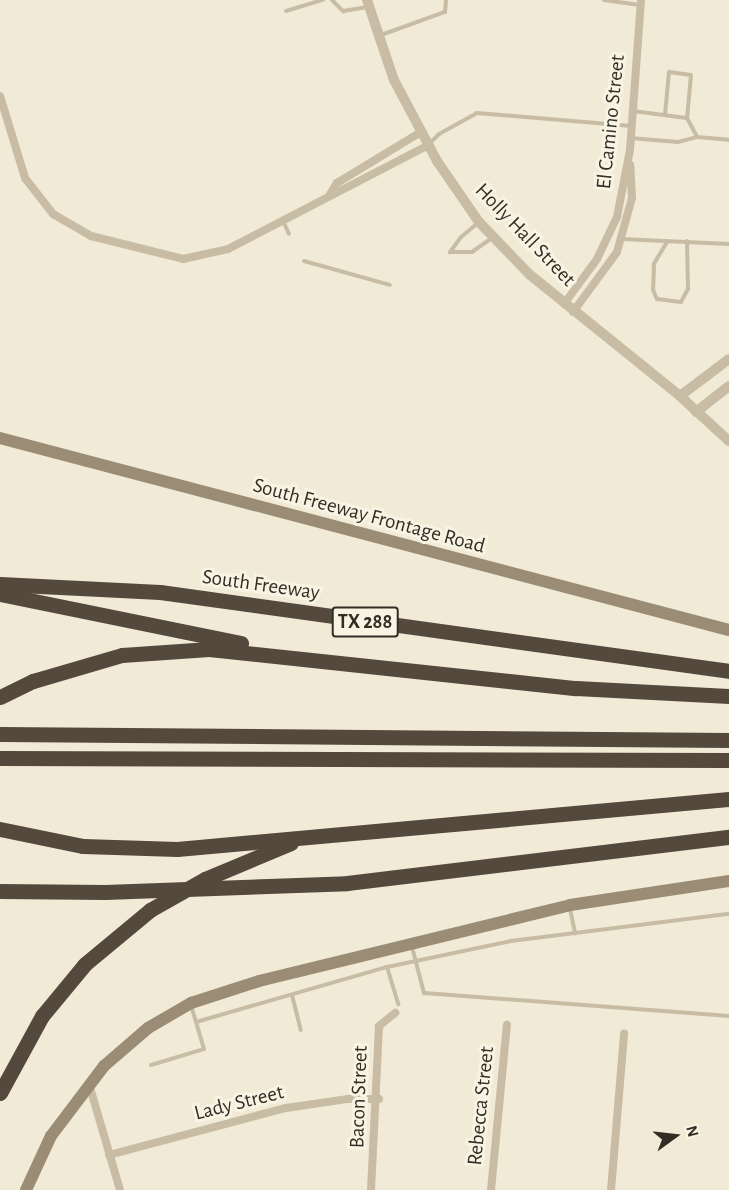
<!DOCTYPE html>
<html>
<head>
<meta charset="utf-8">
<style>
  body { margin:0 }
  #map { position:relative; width:729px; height:1190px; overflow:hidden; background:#f0ead7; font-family:"Alegreya Sans",sans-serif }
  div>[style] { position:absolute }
  .service>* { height:4px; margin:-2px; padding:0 2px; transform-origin:2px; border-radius:2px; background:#c8bda4 }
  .minor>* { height:8px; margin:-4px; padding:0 4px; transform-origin:4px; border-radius:4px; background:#c8bda4 }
  .tertiary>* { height:10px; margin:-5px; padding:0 5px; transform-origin:5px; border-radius:5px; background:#c8bda4 }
  .secondary>* { height:12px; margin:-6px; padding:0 6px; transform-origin:6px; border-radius:6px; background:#9b8c75 }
  .motorway>* { height:15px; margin:-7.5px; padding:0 7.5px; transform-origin:7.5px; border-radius:7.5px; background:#54493c }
  span { translate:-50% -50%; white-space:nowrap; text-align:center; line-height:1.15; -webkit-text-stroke:6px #f8f4e3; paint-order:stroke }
  .shield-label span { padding:2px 4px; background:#f8f4e3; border:2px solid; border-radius:4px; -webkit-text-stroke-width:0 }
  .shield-label { font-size:20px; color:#332d25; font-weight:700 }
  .street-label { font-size:21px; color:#332d25 }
  .north { position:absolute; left:645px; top:1106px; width:60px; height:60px; -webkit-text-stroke:4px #f8f4e3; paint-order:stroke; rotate:75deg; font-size:16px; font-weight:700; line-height:24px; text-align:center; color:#332d25 }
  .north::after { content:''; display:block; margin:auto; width:21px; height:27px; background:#332d25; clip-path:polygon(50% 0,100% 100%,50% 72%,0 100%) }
</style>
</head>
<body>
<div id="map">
  <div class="service">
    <div style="left:332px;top:0;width:16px;rotate:45deg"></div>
    <div style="left:343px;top:11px;width:25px;rotate:-9deg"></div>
    <div style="left:604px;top:0;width:36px;rotate:8deg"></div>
    <div style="left:286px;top:11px;width:39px;rotate:-17deg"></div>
    <div style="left:381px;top:35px;width:68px;rotate:-19.8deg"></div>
    <div style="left:445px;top:12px;width:12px;rotate:-85deg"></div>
    <div style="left:633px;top:111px;width:54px;rotate:7.4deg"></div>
    <div style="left:687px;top:118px;width:21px;rotate:62deg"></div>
    <div style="left:697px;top:137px;width:32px;rotate:5deg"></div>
    <div style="left:665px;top:115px;width:43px;rotate:-84.7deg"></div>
    <div style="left:669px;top:72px;width:22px;rotate:8deg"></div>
    <div style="left:691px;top:75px;width:43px;rotate:95.3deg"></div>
    <div style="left:630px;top:138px;width:48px;rotate:4.8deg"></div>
    <div style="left:678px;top:142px;width:20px;rotate:-15deg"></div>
    <div style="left:429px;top:144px;width:14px;rotate:-45deg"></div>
    <div style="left:439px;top:134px;width:43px;rotate:-28.9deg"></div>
    <div style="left:477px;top:113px;width:155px;rotate:4.8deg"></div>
    <div style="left:283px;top:221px;width:14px;rotate:65deg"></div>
    <div style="left:479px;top:222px;width:23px;rotate:140deg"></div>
    <div style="left:461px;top:237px;width:19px;rotate:126deg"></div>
    <div style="left:450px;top:252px;width:22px"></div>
    <div style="left:472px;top:252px;width:24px;rotate:-35deg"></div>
    <div style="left:622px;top:239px;width:107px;rotate:2.7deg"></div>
    <div style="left:667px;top:242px;width:26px;rotate:121deg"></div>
    <div style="left:654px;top:264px;width:26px;rotate:92deg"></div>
    <div style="left:653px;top:290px;width:10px;rotate:66deg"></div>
    <div style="left:657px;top:299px;width:24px;rotate:7deg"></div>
    <div style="left:681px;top:302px;width:15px;rotate:-62deg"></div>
    <div style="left:688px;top:289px;width:48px;rotate:-91.2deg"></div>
    <div style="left:304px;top:261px;width:89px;rotate:15.6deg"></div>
    <div style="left:570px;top:909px;width:25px;rotate:78deg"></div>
    <div style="left:412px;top:947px;width:48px;rotate:75.4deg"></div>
    <div style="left:424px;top:993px;width:306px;rotate:4.3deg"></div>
    <div style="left:387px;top:967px;width:39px;rotate:73deg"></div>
    <div style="left:292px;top:995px;width:36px;rotate:76deg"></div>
    <div style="left:196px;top:1022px;width:199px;rotate:-16.1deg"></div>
    <div style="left:387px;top:967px;width:127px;rotate:-11.8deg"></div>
    <div style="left:511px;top:941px;width:220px;rotate:-7.1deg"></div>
    <div style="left:151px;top:1065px;width:55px;rotate:-16.8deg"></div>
    <div style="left:204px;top:1049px;width:46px;rotate:-106.5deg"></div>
  </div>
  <div class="minor">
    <div style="left:0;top:96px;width:86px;rotate:73deg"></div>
    <div style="left:25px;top:178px;width:46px;rotate:52.1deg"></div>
    <div style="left:53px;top:214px;width:44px;rotate:30.1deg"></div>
    <div style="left:91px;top:236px;width:95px;rotate:14deg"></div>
    <div style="left:183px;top:259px;width:46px;rotate:-12.5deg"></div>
    <div style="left:228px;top:249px;width:226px;rotate:-27.4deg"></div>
    <div style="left:330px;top:194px;width:13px;rotate:-58deg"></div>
    <div style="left:337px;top:183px;width:98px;rotate:-31.3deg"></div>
    <div style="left:564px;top:304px;width:56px;rotate:-53.7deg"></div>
    <div style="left:597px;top:259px;width:47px;rotate:-64.5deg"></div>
    <div style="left:617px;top:217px;width:68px;rotate:-79deg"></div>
    <div style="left:630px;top:150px;width:150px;rotate:-85.8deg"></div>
    <div style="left:573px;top:312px;width:74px;rotate:-53.7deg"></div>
    <div style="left:617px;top:252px;width:56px;rotate:-74.5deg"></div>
    <div style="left:632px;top:198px;width:33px;rotate:-93deg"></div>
    <div style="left:89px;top:1084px;width:110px;rotate:73.7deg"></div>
    <div style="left:109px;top:1155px;width:183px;rotate:-14.9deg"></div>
    <div style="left:286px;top:1108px;width:63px;rotate:-8.3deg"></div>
    <div style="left:348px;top:1099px;width:31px"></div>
    <div style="left:371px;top:1190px;width:164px;rotate:-87.2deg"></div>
    <div style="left:379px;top:1026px;width:21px;rotate:-39deg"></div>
    <div style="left:491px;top:1190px;width:166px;rotate:-84.5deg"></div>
    <div style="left:611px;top:1190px;width:157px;rotate:-85.2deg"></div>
  </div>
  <div class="tertiary">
    <div style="left:367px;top:0;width:84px;rotate:71.4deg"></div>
    <div style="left:394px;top:80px;width:92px;rotate:62deg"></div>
    <div style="left:437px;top:161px;width:74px;rotate:55.5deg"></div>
    <div style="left:479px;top:222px;width:72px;rotate:46.1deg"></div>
    <div style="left:529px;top:274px;width:194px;rotate:38.9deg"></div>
    <div style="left:680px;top:396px;width:67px;rotate:42.6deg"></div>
    <div style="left:680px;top:396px;width:61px;rotate:-37.1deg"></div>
    <div style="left:696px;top:412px;width:42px;rotate:-38.2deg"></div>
  </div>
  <div class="secondary">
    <div style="left:0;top:438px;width:754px;rotate:14.76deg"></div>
    <div style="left:26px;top:1190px;width:60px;rotate:-65.2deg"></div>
    <div style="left:51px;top:1136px;width:88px;rotate:-52.9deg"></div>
    <div style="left:104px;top:1066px;width:58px;rotate:-40.8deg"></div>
    <div style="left:148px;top:1028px;width:50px;rotate:-30.2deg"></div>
    <div style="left:191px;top:1003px;width:71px;rotate:-17.9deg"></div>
    <div style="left:259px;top:981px;width:320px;rotate:-13.7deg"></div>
    <div style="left:570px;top:905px;width:161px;rotate:-8.6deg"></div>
  </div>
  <div class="motorway">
    <div style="left:0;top:584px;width:160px;rotate:2.9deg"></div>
    <div style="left:160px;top:592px;width:574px;rotate:7.9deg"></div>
    <div style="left:0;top:594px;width:246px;rotate:11.5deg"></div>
    <div style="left:0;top:697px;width:37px;rotate:-26deg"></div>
    <div style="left:33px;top:681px;width:93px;rotate:-16.3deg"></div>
    <div style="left:122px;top:655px;width:87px;rotate:-3.9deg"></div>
    <div style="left:209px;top:649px;width:369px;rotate:6.1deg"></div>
    <div style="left:576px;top:688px;width:153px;rotate:3deg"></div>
    <div style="left:0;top:734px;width:729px;rotate:0.47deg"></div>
    <div style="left:0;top:758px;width:729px;rotate:0.16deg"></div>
    <div style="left:0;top:829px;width:85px;rotate:11.6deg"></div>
    <div style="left:83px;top:846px;width:94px;rotate:1.8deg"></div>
    <div style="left:177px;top:849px;width:554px;rotate:-5.18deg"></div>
    <div style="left:0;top:891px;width:105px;rotate:0.5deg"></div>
    <div style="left:105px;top:892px;width:242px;rotate:-2.1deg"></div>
    <div style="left:347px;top:883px;width:385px;rotate:-6.9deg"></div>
    <div style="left:0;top:1093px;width:88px;rotate:-61.4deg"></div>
    <div style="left:42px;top:1016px;width:67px;rotate:-50.4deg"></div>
    <div style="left:85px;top:964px;width:85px;rotate:-39.7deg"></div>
    <div style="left:150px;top:910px;width:63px;rotate:-29.4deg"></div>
    <div style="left:205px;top:879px;width:93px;rotate:-22.7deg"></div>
  </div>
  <div class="shield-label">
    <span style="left:365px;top:622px">TX 288</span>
  </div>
  <div class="street-label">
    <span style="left:611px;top:122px;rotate:-84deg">El Camino Street</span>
    <span style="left:525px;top:235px;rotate:46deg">Holly Hall Street</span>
    <span style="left:369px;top:516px;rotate:15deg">South Freeway Frontage Road</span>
    <span style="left:261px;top:585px;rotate:8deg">South Freeway</span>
    <span style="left:359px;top:1097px;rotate:-88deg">Bacon Street</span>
    <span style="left:239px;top:1103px;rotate:-14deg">Lady Street</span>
    <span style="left:481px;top:1106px;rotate:-84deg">Rebecca Street</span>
  </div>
  <div class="north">N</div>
</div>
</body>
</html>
